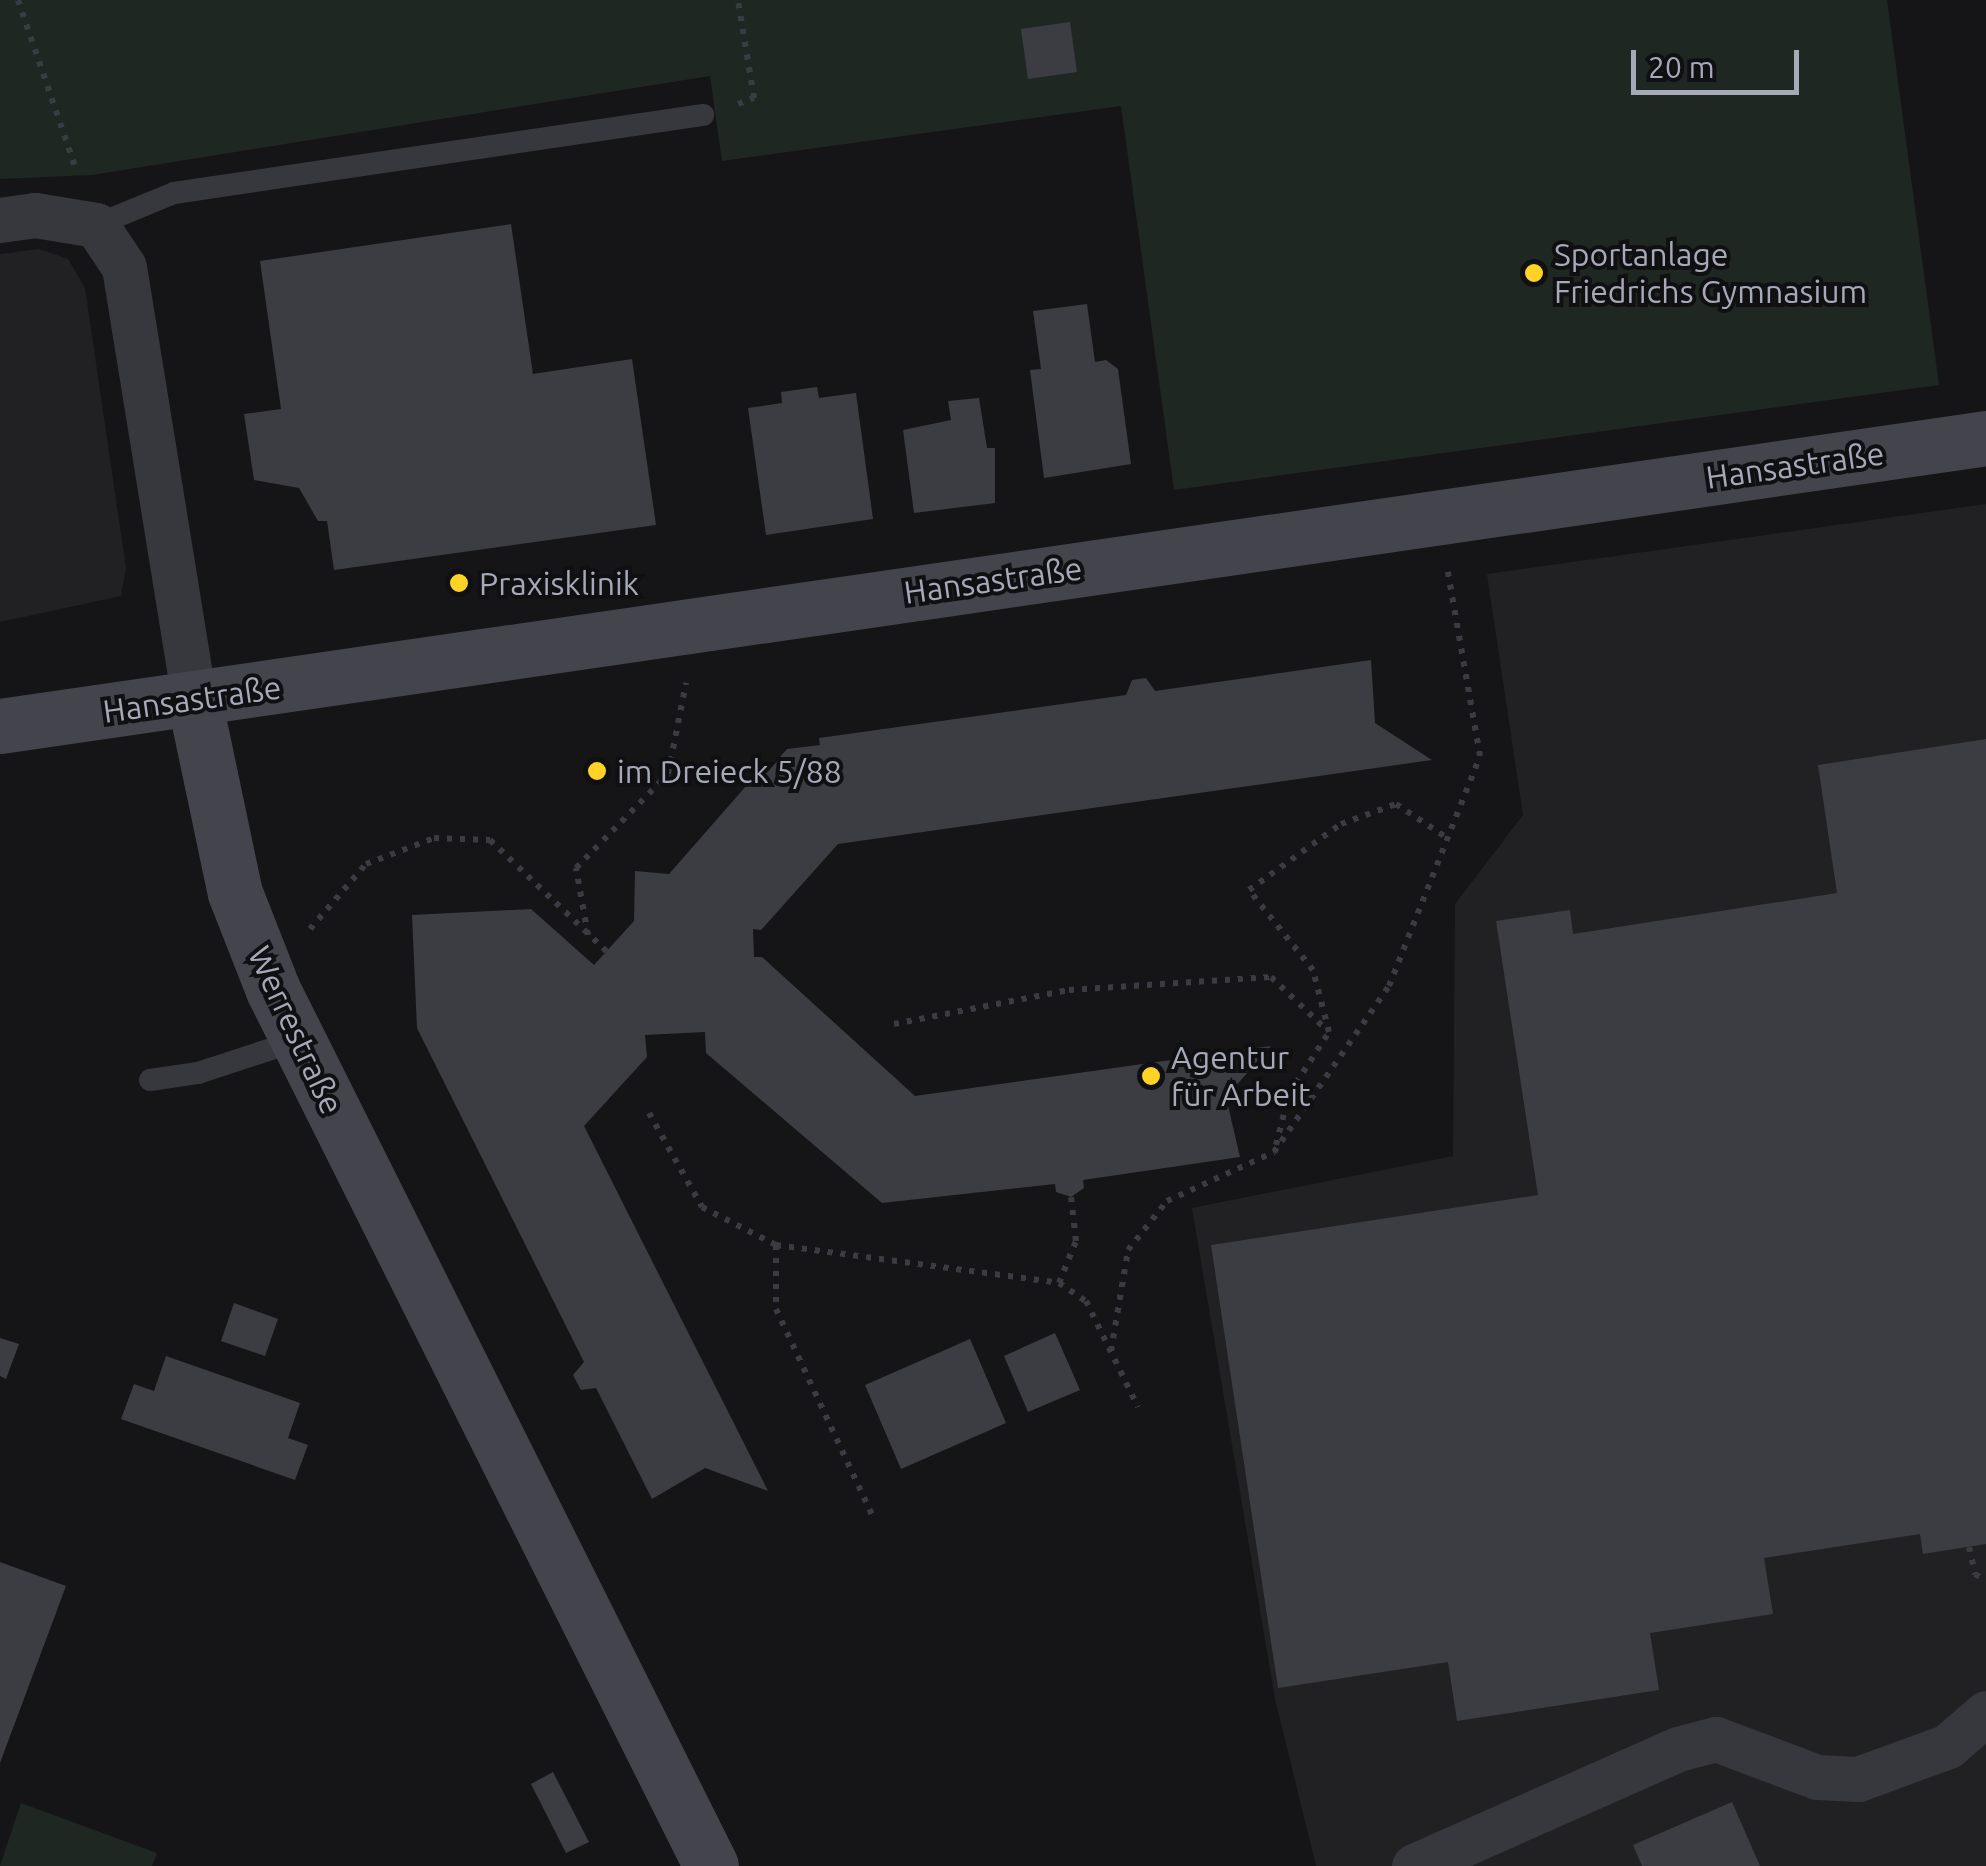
<!DOCTYPE html>
<html>
<head>
<meta charset="utf-8">
<style>
  body { margin:0 }
  #map { position:relative; width:1986px; height:1866px; overflow:hidden; background:#151517; font-family:Ubuntu,sans-serif }
  div>[style] { position:absolute }
  .built>* { inset:0; background:#212124 }
  .green>* { inset:0; background:#1e2721 }
  .building>* { inset:0; background:#3c3d42 }
  .path>* { height:6px; margin-top:-3px; transform-origin:0; background:repeating-linear-gradient(90deg,#3b3c43 0 5px,transparent 0 13px) }
  .lane>* { height:22px; margin:-11px; padding:0 11px; transform-origin:11px; border-radius:11px; background:#37373e }
  .street>* { height:45px; margin:-22.5px; padding:0 22.5px; transform-origin:22.5px; border-radius:22.5px; background:#37373e }
  .secondary>* { height:55px; margin:-27.5px; padding:0 27.5px; transform-origin:27.5px; border-radius:27.5px; background:#43444c }
  .dots>* { width:28px; height:28px; translate:-50% -50%; box-sizing:border-box; border:5px solid #101012; border-radius:50% }
  span { translate:-50% -50%; white-space:nowrap; text-align:center; line-height:1.15; -webkit-text-stroke:8px #101012; paint-order:stroke }
  .poi-label { font-size:32px; color:#a5a9b8 }
  .left { translate:0 -50%; text-align:left }
  .street-label { font-size:32px; color:#a5a9b8 }
  .scale { position:absolute; left:1631px; top:50px; width:168px; height:45px; box-sizing:border-box; border:5px solid #a5a9b8; border-top:0; padding-left:12px; font-size:30px; line-height:35px; white-space:nowrap; color:#a5a9b8; -webkit-text-stroke:8px #101012; paint-order:stroke }
</style>
</head>
<body>
<div id="map">
  <div class="built">
    <div style="clip-path:polygon(39px 249px,68px 259px,85px 288px,126px 568px,121px 596px,0 622px,0 254px)"></div>
    <div style="clip-path:polygon(1986px 504px,1986px 1866px,1316px 1866px,1275px 1699px,1192px 1208px,1453px 1156px,1455px 904px,1523px 815px,1487px 574px)"></div>
  </div>
  <div class="green">
    <div style="clip-path:polygon(0 0,1887px 0,1939px 385px,1174px 490px,1121px 106px,722px 161px,710px 76px,92px 175px,0 179px)"></div>
    <div style="clip-path:polygon(21px 1803px,157px 1853px,152px 1866px,0 1866px)"></div>
  </div>
  <div class="building">
    <div style="clip-path:polygon(1070px 22px,1077px 72px,1028px 79px,1021px 29px)"></div>
    <div style="clip-path:polygon(511px 224px,533px 374px,632px 359px,656px 525px,334px 570px,327px 521px,318px 521px,299px 488px,254px 480px,244px 414px,281px 409px,260px 261px)"></div>
    <div style="clip-path:polygon(1087px 304px,1095px 362px,1106px 360px,1118px 369px,1131px 464px,1044px 478px,1030px 370px,1041px 369px,1033px 311px)"></div>
    <div style="clip-path:polygon(817px 387px,819px 398px,856px 393px,873px 519px,766px 535px,748px 408px,782px 403px,781px 392px)"></div>
    <div style="clip-path:polygon(979px 398px,987px 448px,995px 448px,995px 503px,914px 513px,903px 430px,951px 420px,948px 401px)"></div>
    <div style="clip-path:polygon(1371px 660px,1375px 723px,1432px 760px,838px 844px,761px 930px,753px 929px,754px 957px,762px 957px,915px 1096px,1271px 1046px,1226px 1097px,1240px 1157px,1083px 1180px,1084px 1188px,1071px 1197px,1056px 1192px,1055px 1184px,882px 1203px,706px 1053px,705px 1032px,645px 1035px,647px 1057px,584px 1126px,768px 1491px,705px 1468px,652px 1499px,596px 1388px,581px 1390px,573px 1375px,584px 1362px,417px 1028px,412px 915px,531px 909px,594px 965px,634px 921px,635px 871px,669px 874px,761px 769px,766px 773px,787px 749px,820px 745px,819px 738px,1126px 695px,1132px 680px,1146px 678px,1155px 691px)"></div>
    <div style="clip-path:polygon(1986px 739px,1986px 1544px,1923px 1554px,1920px 1534px,1764px 1558px,1773px 1614px,1650px 1633px,1659px 1690px,1457px 1721px,1448px 1662px,1278px 1688px,1211px 1245px,1538px 1195px,1496px 921px,1570px 910px,1573px 934px,1837px 893px,1818px 765px)"></div>
    <div style="clip-path:polygon(234px 1303px,278px 1319px,265px 1356px,221px 1341px)"></div>
    <div style="clip-path:polygon(1055px 1333px,1080px 1390px,1028px 1412px,1004px 1356px)"></div>
    <div style="clip-path:polygon(0 1338px,19px 1344px,6px 1379px,0 1376px)"></div>
    <div style="clip-path:polygon(970px 1339px,1006px 1423px,901px 1469px,865px 1385px)"></div>
    <div style="clip-path:polygon(166px 1356px,300px 1403px,288px 1438px,308px 1445px,295px 1480px,121px 1419px,134px 1384px,154px 1391px)"></div>
    <div style="clip-path:polygon(0 1562px,66px 1586px,0 1763px)"></div>
    <div style="clip-path:polygon(553px 1772px,589px 1842px,566px 1853px,531px 1784px)"></div>
    <div style="clip-path:polygon(1732px 1802px,1760px 1866px,1642px 1866px,1633px 1845px)"></div>
  </div>
  <div class="path">
    <div style="left:18px;top:0;width:179px;rotate:71.1deg"></div>
    <div style="left:738px;top:104px;width:17px;rotate:-21deg"></div>
    <div style="left:754px;top:98px;width:99px;rotate:-99.3deg"></div>
    <div style="left:310px;top:929px;width:86px;rotate:-49.3deg"></div>
    <div style="left:366px;top:864px;width:73px;rotate:-20.9deg"></div>
    <div style="left:434px;top:838px;width:56px;rotate:2deg"></div>
    <div style="left:490px;top:840px;width:162px;rotate:43.7deg"></div>
    <div style="left:588px;top:935px;width:68px;rotate:-100.2deg"></div>
    <div style="left:576px;top:868px;width:132px;rotate:-45.6deg"></div>
    <div style="left:668px;top:774px;width:93px;rotate:-78.8deg"></div>
    <div style="left:894px;top:1024px;width:178px;rotate:-11deg"></div>
    <div style="left:1069px;top:990px;width:202px;rotate:-3.7deg"></div>
    <div style="left:1271px;top:977px;width:79px;rotate:43.5deg"></div>
    <div style="left:649px;top:1113px;width:108px;rotate:60.6deg"></div>
    <div style="left:702px;top:1207px;width:83px;rotate:27.2deg"></div>
    <div style="left:776px;top:1245px;width:286px;rotate:7.6deg"></div>
    <div style="left:1059px;top:1283px;width:32px;rotate:34deg"></div>
    <div style="left:1086px;top:1301px;width:118px;rotate:63.9deg"></div>
    <div style="left:1276px;top:1145px;width:53px;rotate:-75.7deg"></div>
    <div style="left:1289px;top:1094px;width:74px;rotate:-57.2deg"></div>
    <div style="left:1329px;top:1032px;width:64px;rotate:-104.5deg"></div>
    <div style="left:1313px;top:970px;width:102px;rotate:-128.7deg"></div>
    <div style="left:1249px;top:890px;width:113px;rotate:-35.7deg"></div>
    <div style="left:1341px;top:824px;width:59px;rotate:-20deg"></div>
    <div style="left:1396px;top:804px;width:61px;rotate:33.7deg"></div>
    <div style="left:776px;top:1245px;width:64px;rotate:90deg"></div>
    <div style="left:776px;top:1309px;width:232px;rotate:65deg"></div>
    <div style="left:1059px;top:1283px;width:45px;rotate:-68deg"></div>
    <div style="left:1076px;top:1241px;width:44px;rotate:-96.5deg"></div>
    <div style="left:1111px;top:1351px;width:102px;rotate:-80.4deg"></div>
    <div style="left:1128px;top:1250px;width:63px;rotate:-51.5deg"></div>
    <div style="left:1167px;top:1201px;width:118px;rotate:-24.6deg"></div>
    <div style="left:1274px;top:1152px;width:202px;rotate:-55.3deg"></div>
    <div style="left:1389px;top:986px;width:247px;rotate:-68.4deg"></div>
    <div style="left:1480px;top:756px;width:187px;rotate:-99.9deg"></div>
    <div style="left:1969px;top:1547px;width:28px;rotate:77deg"></div>
    <div style="left:1975px;top:1574px;width:13px;rotate:32deg"></div>
  </div>
  <div class="lane">
    <div style="left:96px;top:225px;width:84px;rotate:-22.3deg"></div>
    <div style="left:174px;top:193px;width:535px;rotate:-8.39deg"></div>
    <div style="left:150px;top:1080px;width:49px;rotate:-8.3deg"></div>
    <div style="left:198px;top:1073px;width:106px;rotate:-18.1deg"></div>
  </div>
  <div class="street">
    <div style="left:0;top:220px;width:35px;rotate:-8deg"></div>
    <div style="left:35px;top:215px;width:62px;rotate:9.3deg"></div>
    <div style="left:96px;top:225px;width:50px;rotate:56.3deg"></div>
    <div style="left:124px;top:267px;width:438px;rotate:80.8deg"></div>
    <div style="left:1414px;top:1866px;width:289px;rotate:-23.9deg"></div>
    <div style="left:1678px;top:1749px;width:39px;rotate:-15deg"></div>
    <div style="left:1716px;top:1739px;width:108px;rotate:20.6deg"></div>
    <div style="left:1817px;top:1777px;width:41px;rotate:2.8deg"></div>
    <div style="left:1858px;top:1779px;width:96px;rotate:-20.1deg"></div>
    <div style="left:1948px;top:1746px;width:50px;rotate:-41deg"></div>
  </div>
  <div class="secondary">
    <div style="left:194px;top:699px;width:198px;rotate:78.1deg"></div>
    <div style="left:235px;top:893px;width:104px;rotate:68.6deg"></div>
    <div style="left:273px;top:990px;width:979px;rotate:63.43deg"></div>
    <div style="left:0;top:726px;width:2007px;rotate:-8.25deg"></div>
  </div>
  <div class="dots">
    <div style="left:1534px;top:273px;background:#fed325"></div>
    <div style="left:459px;top:583px;background:#fed325"></div>
    <div style="left:597px;top:771px;background:#fed325"></div>
    <div style="left:1151px;top:1076px;background:#fed325"></div>
  </div>
  <div class="poi-label">
    <span class="left" style="left:1554px;top:273px">Sportanlage<br>Friedrichs Gymnasium</span>
    <span class="left" style="left:479px;top:583px">Praxisklinik</span>
    <span class="left" style="left:617px;top:771px">im Dreieck 5/88</span>
    <span class="left" style="left:1171px;top:1076px">Agentur<br>für Arbeit</span>
  </div>
  <div class="street-label">
    <span style="left:1795px;top:465px;rotate:-8deg">Hansastraße</span>
    <span style="left:993px;top:580px;rotate:-8deg">Hansastraße</span>
    <span style="left:192px;top:699px;rotate:-8deg">Hansastraße</span>
    <span style="left:296px;top:1030px;rotate:65deg">Werrestraße</span>
  </div>
  <div class="scale">20 m</div>
</div>
</body>
</html>
